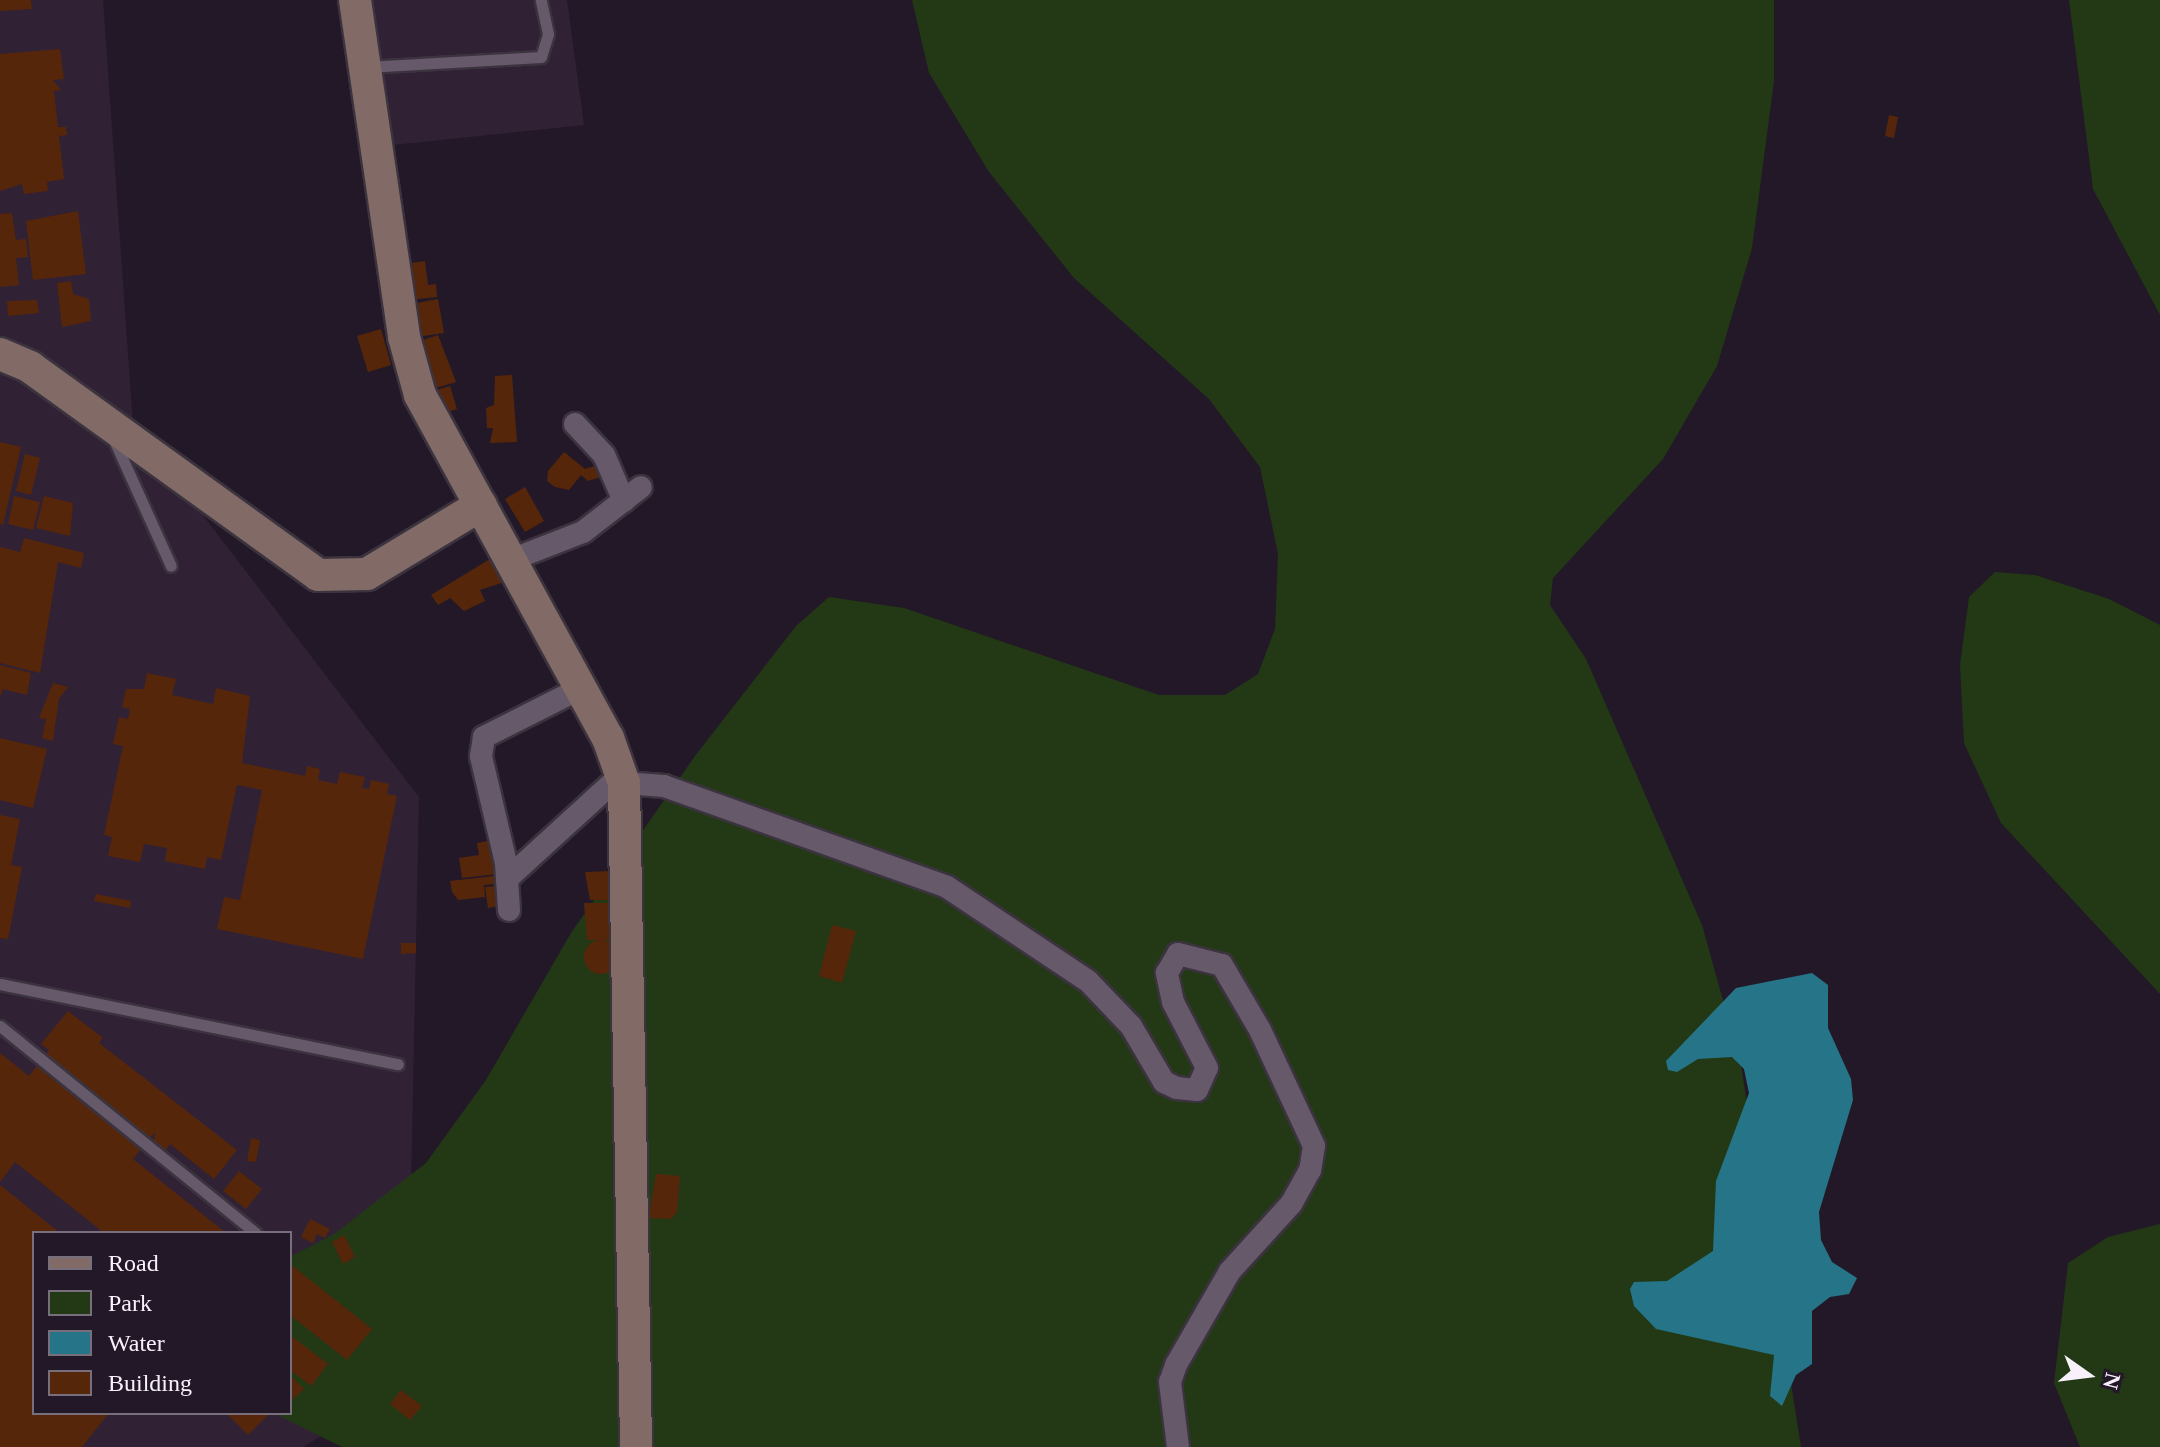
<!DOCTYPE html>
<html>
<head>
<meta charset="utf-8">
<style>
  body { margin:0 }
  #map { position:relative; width:2160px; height:1447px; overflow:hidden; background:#231827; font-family:Georgia,serif }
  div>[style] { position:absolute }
  .built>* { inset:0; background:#302135 }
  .green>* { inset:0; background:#233915 }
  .water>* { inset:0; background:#257488 }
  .building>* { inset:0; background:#56260b }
  .round { border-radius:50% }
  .roads { filter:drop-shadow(2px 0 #3b333e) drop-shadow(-2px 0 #3b333e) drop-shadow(0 2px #3b333e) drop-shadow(0 -2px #3b333e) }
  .lane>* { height:11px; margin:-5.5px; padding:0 5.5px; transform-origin:5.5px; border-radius:5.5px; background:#66596a }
  .street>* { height:22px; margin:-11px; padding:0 11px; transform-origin:11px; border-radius:11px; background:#66596a }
  .secondary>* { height:32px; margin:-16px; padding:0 16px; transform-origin:16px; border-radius:16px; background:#826a66 }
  span { translate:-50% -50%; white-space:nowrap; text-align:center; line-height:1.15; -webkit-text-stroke:8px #231827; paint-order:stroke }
  .legend { position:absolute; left:32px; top:1231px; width:260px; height:184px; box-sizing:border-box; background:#231827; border:2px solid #786f7c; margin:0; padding:10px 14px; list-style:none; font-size:24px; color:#f8f1fb }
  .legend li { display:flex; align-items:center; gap:16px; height:40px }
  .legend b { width:40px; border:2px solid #786f7c }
  .north { position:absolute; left:2048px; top:1335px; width:80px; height:80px; -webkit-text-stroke:6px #231827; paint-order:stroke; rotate:104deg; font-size:22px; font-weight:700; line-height:32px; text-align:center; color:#f8f1fb }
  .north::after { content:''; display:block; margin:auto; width:28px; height:36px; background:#f8f1fb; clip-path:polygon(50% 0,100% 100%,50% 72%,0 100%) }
</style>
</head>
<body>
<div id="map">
  <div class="built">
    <div style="clip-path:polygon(evenodd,0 0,103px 0,133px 424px,419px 797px,407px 1385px,303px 1447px,0 1447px,0 0,34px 1233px,290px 1233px,290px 1413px,34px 1413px,34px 1233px)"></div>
    <div style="clip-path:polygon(362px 0,567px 0,584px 125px,384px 146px)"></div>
  </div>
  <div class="green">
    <div style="clip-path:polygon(912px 0,1774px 0,1774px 81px,1752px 248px,1717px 366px,1663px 459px,1553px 578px,1550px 605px,1586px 659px,1702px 925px,1741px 1065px,1801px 1447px,342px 1447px,273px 1413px,290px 1413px,290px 1257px,334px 1234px,426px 1163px,486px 1080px,571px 933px,695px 756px,796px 626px,829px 597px,904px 608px,1159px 695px,1225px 695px,1258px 674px,1275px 629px,1278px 554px,1260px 467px,1209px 399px,1074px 278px,989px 172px,929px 73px)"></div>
    <div style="clip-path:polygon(2069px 0,2160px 0,2160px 315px,2093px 189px)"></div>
    <div style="clip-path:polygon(1995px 572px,2035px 575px,2109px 599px,2160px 625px,2160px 994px,2001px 823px,1964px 743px,1960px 665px,1969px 597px)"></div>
    <div style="clip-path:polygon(2160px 1224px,2160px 1447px,2080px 1447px,2054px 1383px,2068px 1263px,2108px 1237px)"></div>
  </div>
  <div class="water">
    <div style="clip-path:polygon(1812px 973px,1828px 985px,1828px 1028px,1851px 1079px,1853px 1100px,1819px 1212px,1821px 1240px,1832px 1262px,1857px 1278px,1849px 1294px,1830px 1297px,1812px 1311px,1812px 1364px,1796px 1375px,1782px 1406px,1770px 1396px,1774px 1355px,1656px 1329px,1634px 1306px,1630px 1289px,1634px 1282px,1667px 1281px,1713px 1251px,1716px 1181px,1749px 1093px,1744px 1069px,1732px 1057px,1698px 1059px,1677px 1072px,1668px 1070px,1666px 1061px,1736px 988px)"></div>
  </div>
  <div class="building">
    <div style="clip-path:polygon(0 0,31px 0,32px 9px,0 11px)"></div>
    <div style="clip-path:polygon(60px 49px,64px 79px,53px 80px,61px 90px,54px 91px,58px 127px,66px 127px,67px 135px,59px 136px,64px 179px,47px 182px,48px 191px,24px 194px,22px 184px,0 191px,0 54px)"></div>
    <div style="clip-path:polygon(1889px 115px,1898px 117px,1894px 138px,1885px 136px)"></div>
    <div style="clip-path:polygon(78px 211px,86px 274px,33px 280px,26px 221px)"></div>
    <div style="clip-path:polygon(12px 213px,16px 240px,26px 239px,28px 257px,16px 258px,19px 285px,0 287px,0 214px)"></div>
    <div style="clip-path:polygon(425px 261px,428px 285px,436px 284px,437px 297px,409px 300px,405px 264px)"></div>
    <div style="clip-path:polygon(71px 281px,73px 294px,89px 299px,91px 321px,62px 327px,57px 283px)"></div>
    <div style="clip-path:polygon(438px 299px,444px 333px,417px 337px,411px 304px)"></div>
    <div style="clip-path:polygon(37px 300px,39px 313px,8px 316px,7px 301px)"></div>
    <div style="clip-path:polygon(381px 329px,391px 365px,368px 372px,357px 336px)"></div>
    <div style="clip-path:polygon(438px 335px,456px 382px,432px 389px,417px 342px)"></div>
    <div style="clip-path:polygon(512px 375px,517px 442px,490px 443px,493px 428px,487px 428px,486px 408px,494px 405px,495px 376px)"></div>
    <div style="clip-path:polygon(450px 386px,457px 409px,442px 414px,433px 391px)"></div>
    <div style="clip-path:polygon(0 442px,21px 447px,3px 525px,0 524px)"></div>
    <div style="clip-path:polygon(564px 452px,585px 469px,598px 465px,601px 477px,588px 481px,581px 475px,569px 490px,555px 487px,547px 481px,548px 471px)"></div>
    <div style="clip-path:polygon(25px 454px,40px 458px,31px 495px,16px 491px)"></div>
    <div style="clip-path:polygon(525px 487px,544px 521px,525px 532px,505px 499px)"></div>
    <div style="clip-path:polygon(14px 496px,40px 502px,33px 530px,8px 524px)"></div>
    <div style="clip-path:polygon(44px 496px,73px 503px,70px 536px,36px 528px)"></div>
    <div style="clip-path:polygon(24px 538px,84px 553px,81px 568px,58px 562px,40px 673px,0 663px,0 547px,20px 552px)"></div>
    <div style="clip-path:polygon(490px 559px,504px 582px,480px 590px,485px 601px,464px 611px,450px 598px,438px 605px,431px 595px)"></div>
    <div style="clip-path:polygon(0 665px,31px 673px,27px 695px,3px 689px,0 697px)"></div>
    <div style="clip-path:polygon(147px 673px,176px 679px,172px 695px,213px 704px,216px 688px,250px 696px,242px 763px,305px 776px,307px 766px,320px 769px,318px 780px,337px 784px,340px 772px,365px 777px,362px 788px,369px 789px,371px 780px,389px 784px,387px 794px,397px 796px,363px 959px,217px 929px,224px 897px,240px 900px,262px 790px,237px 785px,221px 860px,207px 857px,205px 869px,165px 861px,167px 848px,144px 844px,140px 862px,108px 856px,112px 837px,104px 835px,123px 746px,113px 744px,119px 717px,128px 719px,130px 709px,122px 707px,126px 689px,144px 689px)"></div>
    <div style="clip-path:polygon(53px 683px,68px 687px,59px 699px,53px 741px,42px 738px,46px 719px,39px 718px)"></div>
    <div style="clip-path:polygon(0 738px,47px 749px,33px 808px,0 800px)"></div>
    <div style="clip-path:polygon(0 815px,20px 819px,11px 865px,22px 867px,8px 939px,0 938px)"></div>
    <div style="clip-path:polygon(493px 840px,497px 874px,462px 878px,459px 858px,479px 855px,477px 843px)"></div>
    <div style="clip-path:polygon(613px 871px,614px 900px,590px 900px,585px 872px)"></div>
    <div style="clip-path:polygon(494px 876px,496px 884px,484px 885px,485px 897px,458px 900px,452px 892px,450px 881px)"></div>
    <div style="clip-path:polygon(497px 886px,500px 906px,488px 908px,485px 887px)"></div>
    <div style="clip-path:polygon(96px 894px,131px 901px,130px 908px,94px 901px)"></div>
    <div style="clip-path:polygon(584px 903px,615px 903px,616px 940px,587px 940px)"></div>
    <div style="clip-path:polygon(832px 925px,856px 931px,842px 983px,819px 976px)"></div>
    <div class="round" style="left:584px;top:940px;width:34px;height:34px"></div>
    <div style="clip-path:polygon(401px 943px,416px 943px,416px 953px,401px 954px)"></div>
    <div style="clip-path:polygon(68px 1011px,103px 1038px,99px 1043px,237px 1150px,214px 1179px,170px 1144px,166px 1150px,154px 1141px,155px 1132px,133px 1159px,226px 1233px,104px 1233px,15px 1162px,0 1182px,0 1053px,29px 1076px,49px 1050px,41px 1044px)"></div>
    <div style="clip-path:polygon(251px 1138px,260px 1140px,256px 1162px,247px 1161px)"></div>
    <div style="clip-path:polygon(239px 1171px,262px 1189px,246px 1209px,223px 1191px)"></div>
    <div style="clip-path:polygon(656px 1174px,680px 1176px,677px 1212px,671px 1219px,649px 1218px)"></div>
    <div style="clip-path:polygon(0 1185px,60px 1233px,34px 1233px,34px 1413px,109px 1413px,82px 1447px,0 1447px)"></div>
    <div style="clip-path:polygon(310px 1219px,330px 1229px,325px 1238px,317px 1234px,313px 1243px,301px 1237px)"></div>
    <div style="clip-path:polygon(344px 1235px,355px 1257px,343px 1264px,332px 1242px)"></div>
    <div style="clip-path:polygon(290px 1264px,372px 1329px,347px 1360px,290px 1315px)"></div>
    <div style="clip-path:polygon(290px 1335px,328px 1364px,311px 1386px,290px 1370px)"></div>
    <div style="clip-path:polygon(290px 1375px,304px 1389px,290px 1402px)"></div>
    <div style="clip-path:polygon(401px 1390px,422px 1406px,410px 1420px,390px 1404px)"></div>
    <div style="clip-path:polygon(226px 1413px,270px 1413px,248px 1435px)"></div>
  </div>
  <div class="roads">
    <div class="lane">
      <div style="left:366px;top:67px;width:175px;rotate:-3.3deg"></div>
      <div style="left:541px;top:57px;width:24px;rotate:-73deg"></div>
      <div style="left:548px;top:34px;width:35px;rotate:-102deg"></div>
      <div style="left:114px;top:440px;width:138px;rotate:65.7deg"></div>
      <div style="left:0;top:984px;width:406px;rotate:11.4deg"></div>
      <div style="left:0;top:1026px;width:329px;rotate:39deg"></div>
    </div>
    <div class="street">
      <div style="left:575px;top:424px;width:42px;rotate:46.9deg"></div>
      <div style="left:604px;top:455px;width:50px;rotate:66.5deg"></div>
      <div style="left:511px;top:560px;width:77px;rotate:-21.3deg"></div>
      <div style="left:583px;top:532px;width:73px;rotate:-37.8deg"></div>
      <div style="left:624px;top:783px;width:40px;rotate:4.3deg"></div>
      <div style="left:664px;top:786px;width:300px;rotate:19.6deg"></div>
      <div style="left:947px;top:887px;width:169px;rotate:33.7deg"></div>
      <div style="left:1088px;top:981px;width:62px;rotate:46.3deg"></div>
      <div style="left:1131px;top:1026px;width:65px;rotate:59.5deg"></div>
      <div style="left:1164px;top:1082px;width:14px;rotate:25deg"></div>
      <div style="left:1177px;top:1088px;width:20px;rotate:6deg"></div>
      <div style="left:1197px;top:1090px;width:24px;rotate:-66deg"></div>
      <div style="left:1207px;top:1068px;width:74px;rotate:-117.3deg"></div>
      <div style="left:1173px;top:1002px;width:30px;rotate:-102deg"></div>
      <div style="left:1167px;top:973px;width:22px;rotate:-60deg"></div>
      <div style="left:1178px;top:954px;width:45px;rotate:14deg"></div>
      <div style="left:1222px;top:965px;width:75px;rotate:59.7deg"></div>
      <div style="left:1260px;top:1030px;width:128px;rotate:65deg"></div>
      <div style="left:1314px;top:1146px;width:24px;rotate:99deg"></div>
      <div style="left:1310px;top:1170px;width:39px;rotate:119deg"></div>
      <div style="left:1291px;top:1204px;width:91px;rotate:132.3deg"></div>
      <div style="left:1230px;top:1271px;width:108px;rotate:119.9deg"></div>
      <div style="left:1176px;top:1365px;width:18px;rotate:109deg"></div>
      <div style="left:1170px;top:1382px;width:65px;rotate:83deg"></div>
      <div style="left:507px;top:879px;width:154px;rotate:-42.4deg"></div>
      <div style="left:509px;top:910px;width:47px;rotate:-93.7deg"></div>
      <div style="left:506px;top:863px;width:110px;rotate:-103.2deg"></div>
      <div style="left:481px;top:756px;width:19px;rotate:-81deg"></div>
      <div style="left:484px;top:737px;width:109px;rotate:-26.8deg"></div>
    </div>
    <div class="secondary">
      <div style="left:355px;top:0;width:341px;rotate:81.7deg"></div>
      <div style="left:404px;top:337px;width:60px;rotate:74.6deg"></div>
      <div style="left:420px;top:395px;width:391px;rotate:61.3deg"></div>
      <div style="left:608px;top:738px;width:48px;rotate:70.4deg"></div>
      <div style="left:624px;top:783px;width:664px;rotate:88.96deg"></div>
      <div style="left:0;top:354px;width:33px;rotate:23deg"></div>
      <div style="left:30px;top:367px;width:355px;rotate:35.8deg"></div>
      <div style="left:318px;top:575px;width:49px;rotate:-1.2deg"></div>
      <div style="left:367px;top:574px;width:133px;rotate:-31.2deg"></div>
    </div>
  </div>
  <ul class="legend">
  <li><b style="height:10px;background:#826a66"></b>Road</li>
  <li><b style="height:22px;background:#233915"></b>Park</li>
  <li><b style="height:22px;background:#257488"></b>Water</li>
  <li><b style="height:22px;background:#56260b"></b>Building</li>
  </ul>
  <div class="north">N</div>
</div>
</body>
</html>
